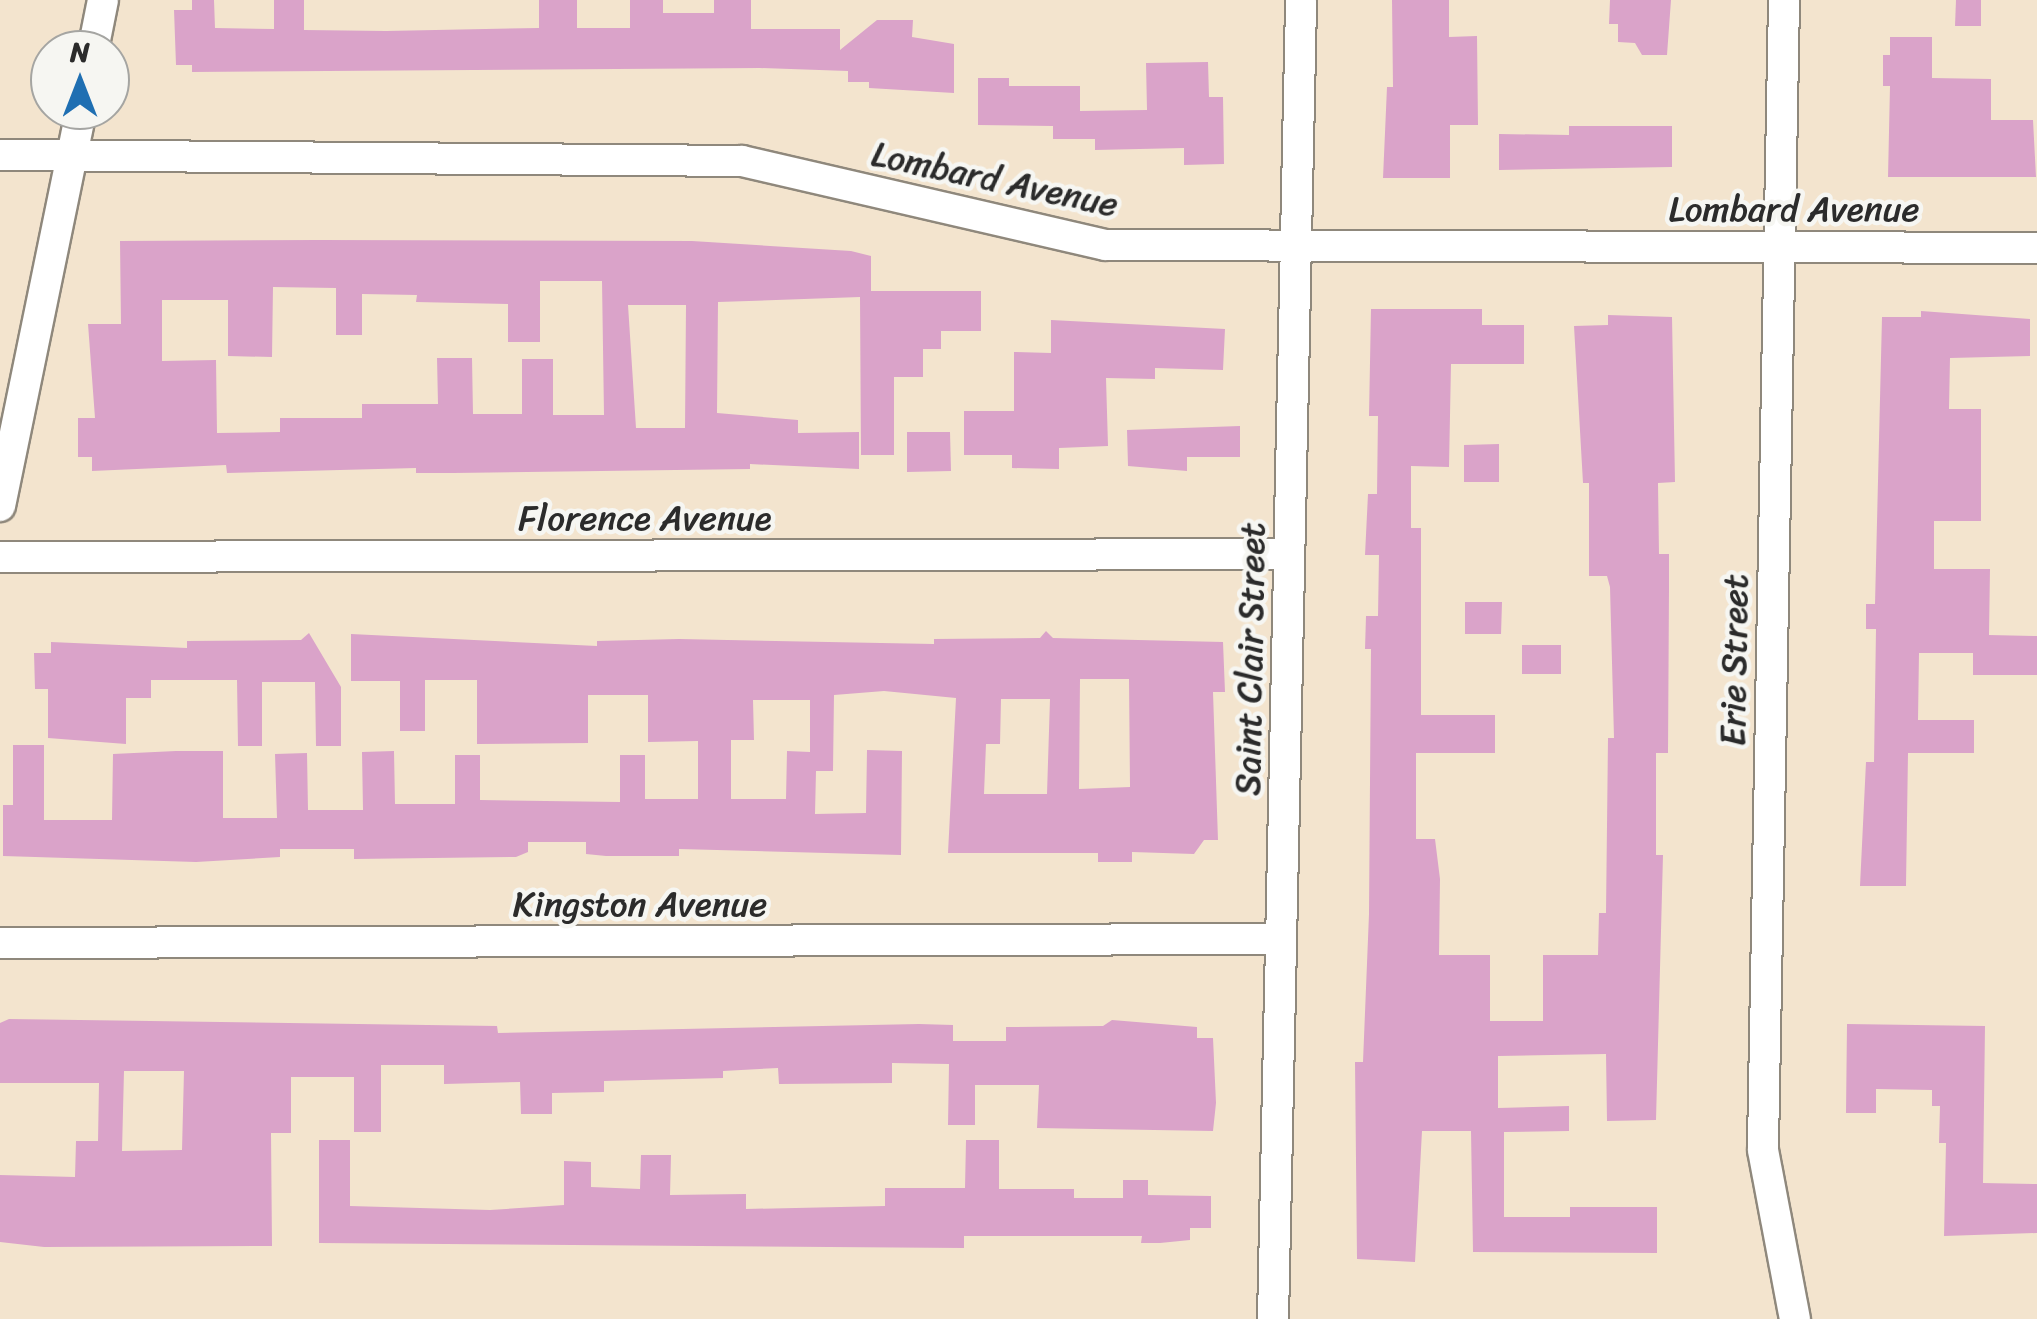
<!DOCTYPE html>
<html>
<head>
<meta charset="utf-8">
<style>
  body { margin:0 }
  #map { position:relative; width:2037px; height:1319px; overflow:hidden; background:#f3e4ce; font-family:Sriracha,sans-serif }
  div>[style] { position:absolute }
  .building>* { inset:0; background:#daa3c9 }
  .roads { filter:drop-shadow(2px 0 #8f887c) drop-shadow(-2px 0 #8f887c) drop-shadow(0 2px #8f887c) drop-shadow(0 -2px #8f887c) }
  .minor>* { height:30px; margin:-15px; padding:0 15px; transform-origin:15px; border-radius:15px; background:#fff }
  span { translate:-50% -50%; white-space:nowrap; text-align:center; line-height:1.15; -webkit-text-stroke:9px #f6f6f2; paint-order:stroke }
  .street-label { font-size:35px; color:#2b2b2b }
  .north { position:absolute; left:30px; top:30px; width:100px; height:100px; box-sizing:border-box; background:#f6f6f2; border:2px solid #a5a5a2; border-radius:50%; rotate:0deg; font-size:28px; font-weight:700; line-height:40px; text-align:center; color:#2b2b2b }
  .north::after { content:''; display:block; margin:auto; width:35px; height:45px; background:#1f6fb2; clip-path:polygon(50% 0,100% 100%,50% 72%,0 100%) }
</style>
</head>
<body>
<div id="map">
  <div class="building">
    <div style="clip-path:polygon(192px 0,214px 0,215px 28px,274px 29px,274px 0,304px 0,304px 30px,386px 31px,539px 28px,539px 0,577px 0,577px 28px,630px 28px,630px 0,663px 0,663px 13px,714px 13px,714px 0,751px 0,751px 29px,840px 29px,840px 50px,877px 20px,913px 20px,912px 37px,954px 44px,954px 93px,869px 88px,869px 82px,848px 82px,848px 71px,760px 68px,192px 72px,192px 65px,176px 65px,174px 10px,192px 10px)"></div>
    <div style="clip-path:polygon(1392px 0,1449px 0,1449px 37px,1477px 36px,1478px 125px,1450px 125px,1450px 178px,1383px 178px,1387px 87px,1393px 87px)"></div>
    <div style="clip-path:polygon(1610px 0,1671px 0,1667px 55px,1642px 55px,1635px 43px,1618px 42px,1618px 24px,1609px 24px)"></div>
    <div style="clip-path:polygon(1956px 0,1981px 0,1981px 26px,1955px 26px)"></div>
    <div style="clip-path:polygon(1890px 37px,1932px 37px,1932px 78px,1991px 79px,1991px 120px,2033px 120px,2036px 177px,1888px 177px,1890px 86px,1883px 86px,1883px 55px,1890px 55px)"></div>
    <div style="clip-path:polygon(1208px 62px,1209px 97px,1223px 97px,1224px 164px,1184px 165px,1184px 148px,1095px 150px,1095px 139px,1053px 139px,1053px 126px,978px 125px,978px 78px,1009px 78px,1009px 86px,1080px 86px,1080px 111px,1147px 110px,1146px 63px)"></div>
    <div style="clip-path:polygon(1569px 126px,1672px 126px,1672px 167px,1499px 170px,1499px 134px,1569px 135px)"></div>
    <div style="clip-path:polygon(evenodd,318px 240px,692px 241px,851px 251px,871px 256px,871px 291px,981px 291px,981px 331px,941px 331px,941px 349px,923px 349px,923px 377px,894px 377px,894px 455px,861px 455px,860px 297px,718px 302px,717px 413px,798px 420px,798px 433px,859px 432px,859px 469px,750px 464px,750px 469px,453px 473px,416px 473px,416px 468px,227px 473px,226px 465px,92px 471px,92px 457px,78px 457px,78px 418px,95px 418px,88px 324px,121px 324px,120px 241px,318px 240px,540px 281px,602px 281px,604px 415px,553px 415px,553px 359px,522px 359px,522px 414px,473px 414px,472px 358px,437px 358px,438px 404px,362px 404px,362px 418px,280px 418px,280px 432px,217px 433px,216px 360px,162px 361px,162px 300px,228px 300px,228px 356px,272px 357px,273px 287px,336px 288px,336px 335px,362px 335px,362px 294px,417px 295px,416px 302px,508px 304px,508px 342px,540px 342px,540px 281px,318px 240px,628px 305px,686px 305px,685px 428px,636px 428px,628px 305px)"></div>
    <div style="clip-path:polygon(1371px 309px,1482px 309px,1482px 325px,1524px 325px,1524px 364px,1451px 364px,1449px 467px,1411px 466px,1411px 528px,1421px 528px,1421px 715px,1495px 715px,1495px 753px,1416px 753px,1416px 839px,1435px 839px,1440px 879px,1439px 955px,1490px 955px,1490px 1021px,1543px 1021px,1543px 955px,1598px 955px,1599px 913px,1606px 913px,1608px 738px,1614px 738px,1610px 587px,1607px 576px,1589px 576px,1589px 483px,1583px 483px,1574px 326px,1608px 325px,1608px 315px,1672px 317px,1675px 482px,1658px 483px,1659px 554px,1669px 554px,1669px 589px,1668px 753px,1656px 753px,1656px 855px,1663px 855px,1656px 1120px,1607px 1121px,1606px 1054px,1498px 1056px,1498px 1108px,1569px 1106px,1569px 1131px,1504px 1132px,1504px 1217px,1570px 1217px,1570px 1207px,1657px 1207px,1657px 1253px,1473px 1252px,1471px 1131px,1422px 1131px,1415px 1262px,1357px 1259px,1355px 1062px,1363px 1062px,1369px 914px,1371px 649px,1365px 649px,1366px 616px,1378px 616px,1379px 555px,1365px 555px,1368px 494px,1377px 494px,1378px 416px,1369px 416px)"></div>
    <div style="clip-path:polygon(1921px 311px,2030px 319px,2030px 356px,1950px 358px,1949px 409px,1981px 409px,1981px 521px,1934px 521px,1934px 569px,1990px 569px,1989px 635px,2037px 636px,2037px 675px,1973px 675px,1973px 653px,1919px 653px,1918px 720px,1974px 720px,1974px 753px,1908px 753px,1906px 886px,1860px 886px,1866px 762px,1874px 762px,1876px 629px,1866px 629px,1866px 604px,1875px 604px,1882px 317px,1921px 317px)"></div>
    <div style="clip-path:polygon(1051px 320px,1225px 329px,1223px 370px,1155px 368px,1155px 379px,1106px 378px,1108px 446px,1059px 448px,1059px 469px,1012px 468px,1012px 455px,964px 455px,964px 411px,1014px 411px,1014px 352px,1051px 353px)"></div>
    <div style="clip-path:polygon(1240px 426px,1240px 457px,1187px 457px,1187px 471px,1128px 466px,1127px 430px)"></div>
    <div style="clip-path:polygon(907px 432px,950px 432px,951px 471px,907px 472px)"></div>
    <div style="clip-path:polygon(1499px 444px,1499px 482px,1464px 482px,1464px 445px)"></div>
    <div style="clip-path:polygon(1465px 602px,1502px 602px,1501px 634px,1465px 634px)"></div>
    <div style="clip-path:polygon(evenodd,1046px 631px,1053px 638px,1223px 642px,1225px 692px,1213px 692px,1218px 840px,1204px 840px,1194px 854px,1132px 852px,1132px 862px,1098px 862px,1098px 853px,948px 853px,956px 698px,884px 691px,834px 695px,833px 771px,816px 771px,815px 814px,866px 813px,867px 750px,902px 751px,901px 855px,679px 849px,679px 856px,606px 856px,586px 854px,586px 842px,528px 842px,528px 852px,516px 857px,354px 859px,354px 849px,280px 849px,280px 857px,196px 862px,3px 856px,3px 805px,13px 805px,13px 745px,44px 745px,44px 820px,112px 820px,113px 754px,176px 751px,223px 751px,223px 818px,277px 818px,275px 754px,307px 753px,308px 810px,363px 810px,362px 752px,394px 751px,395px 804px,455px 804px,455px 755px,480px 755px,480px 800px,620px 802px,620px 755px,645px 755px,645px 799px,698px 799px,698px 741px,648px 742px,648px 695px,588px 695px,588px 743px,477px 744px,477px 680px,425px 680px,425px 731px,400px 731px,400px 681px,351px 681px,351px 634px,597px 646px,597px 641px,679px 639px,934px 644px,934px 639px,1040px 638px,1046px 631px,1080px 679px,1129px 679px,1130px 787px,1079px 789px,1080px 679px,1046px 631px,1001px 699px,1050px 699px,1047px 794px,984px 794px,986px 744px,1000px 744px,1001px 699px,1046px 631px,753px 700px,810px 700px,810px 752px,787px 751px,786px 799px,731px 799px,731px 740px,754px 740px,753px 700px)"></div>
    <div style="clip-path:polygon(309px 633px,341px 687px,341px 746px,316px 746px,315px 682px,262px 682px,262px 746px,238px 746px,237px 680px,151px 680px,151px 698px,126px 698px,126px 744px,48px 738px,48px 689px,35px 689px,34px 653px,51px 653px,51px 642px,187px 648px,187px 641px,301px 640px)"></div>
    <div style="clip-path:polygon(1522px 645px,1561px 645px,1561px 674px,1522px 674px)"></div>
    <div style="clip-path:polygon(evenodd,9px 1019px,497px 1026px,498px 1033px,919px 1024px,953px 1025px,953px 1041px,1006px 1041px,1006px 1027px,1103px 1026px,1112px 1020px,1197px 1027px,1197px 1038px,1213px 1038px,1216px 1103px,1213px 1131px,1037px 1128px,1039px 1085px,975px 1085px,975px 1125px,948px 1125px,949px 1064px,892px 1063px,892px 1083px,779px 1084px,778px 1068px,723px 1071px,723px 1078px,604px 1081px,604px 1092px,552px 1093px,552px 1114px,521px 1114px,520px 1082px,444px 1084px,444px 1065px,381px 1065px,381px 1132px,354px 1132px,354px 1077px,291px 1077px,291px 1133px,271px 1133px,272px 1246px,44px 1247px,0 1242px,0 1175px,75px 1177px,76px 1141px,98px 1141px,99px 1083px,0 1083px,0 1023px,9px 1019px,124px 1071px,184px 1071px,182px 1150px,122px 1151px,124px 1071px)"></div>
    <div style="clip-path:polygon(1847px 1024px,1985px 1026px,1983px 1183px,2037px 1184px,2037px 1233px,1944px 1236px,1946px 1143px,1939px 1143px,1940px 1106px,1932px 1106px,1932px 1090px,1876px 1089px,1876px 1113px,1846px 1113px)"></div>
    <div style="clip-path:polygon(319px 1140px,350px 1140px,350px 1206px,490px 1210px,564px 1205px,564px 1161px,591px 1162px,591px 1187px,640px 1189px,641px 1155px,671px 1155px,670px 1195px,746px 1194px,746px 1209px,885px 1206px,885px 1188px,965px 1188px,966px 1140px,999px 1140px,999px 1189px,1074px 1189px,1074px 1198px,1123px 1198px,1123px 1180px,1148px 1180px,1148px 1195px,1211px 1196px,1211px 1228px,1190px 1228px,1190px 1240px,1160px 1243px,1141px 1243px,1142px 1236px,964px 1236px,964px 1248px,319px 1243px)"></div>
  </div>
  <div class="roads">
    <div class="minor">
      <div style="left:1784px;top:0;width:1150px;rotate:91.05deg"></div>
      <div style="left:1763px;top:1150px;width:172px;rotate:79.3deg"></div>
      <div style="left:93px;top:50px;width:51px;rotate:-78.7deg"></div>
      <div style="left:0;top:155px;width:742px;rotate:0.46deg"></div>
      <div style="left:742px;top:161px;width:373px;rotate:13deg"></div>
      <div style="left:1105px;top:245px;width:932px;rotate:0.18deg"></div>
      <div style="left:0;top:506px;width:404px;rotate:-78.4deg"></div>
      <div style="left:0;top:557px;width:1289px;rotate:-0.13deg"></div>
      <div style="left:0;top:943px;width:1281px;rotate:-0.18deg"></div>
      <div style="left:1273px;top:1319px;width:1319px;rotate:-88.78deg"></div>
    </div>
  </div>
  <div class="street-label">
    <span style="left:995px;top:179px;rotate:12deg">Lombard Avenue</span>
    <span style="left:1794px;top:209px">Lombard Avenue</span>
    <span style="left:645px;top:518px">Florence Avenue</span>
    <span style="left:1250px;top:659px;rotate:-89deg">Saint Clair Street</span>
    <span style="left:1734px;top:660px;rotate:-89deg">Erie Street</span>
    <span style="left:640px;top:904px">Kingston Avenue</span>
  </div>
  <div class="north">N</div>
</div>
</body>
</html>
